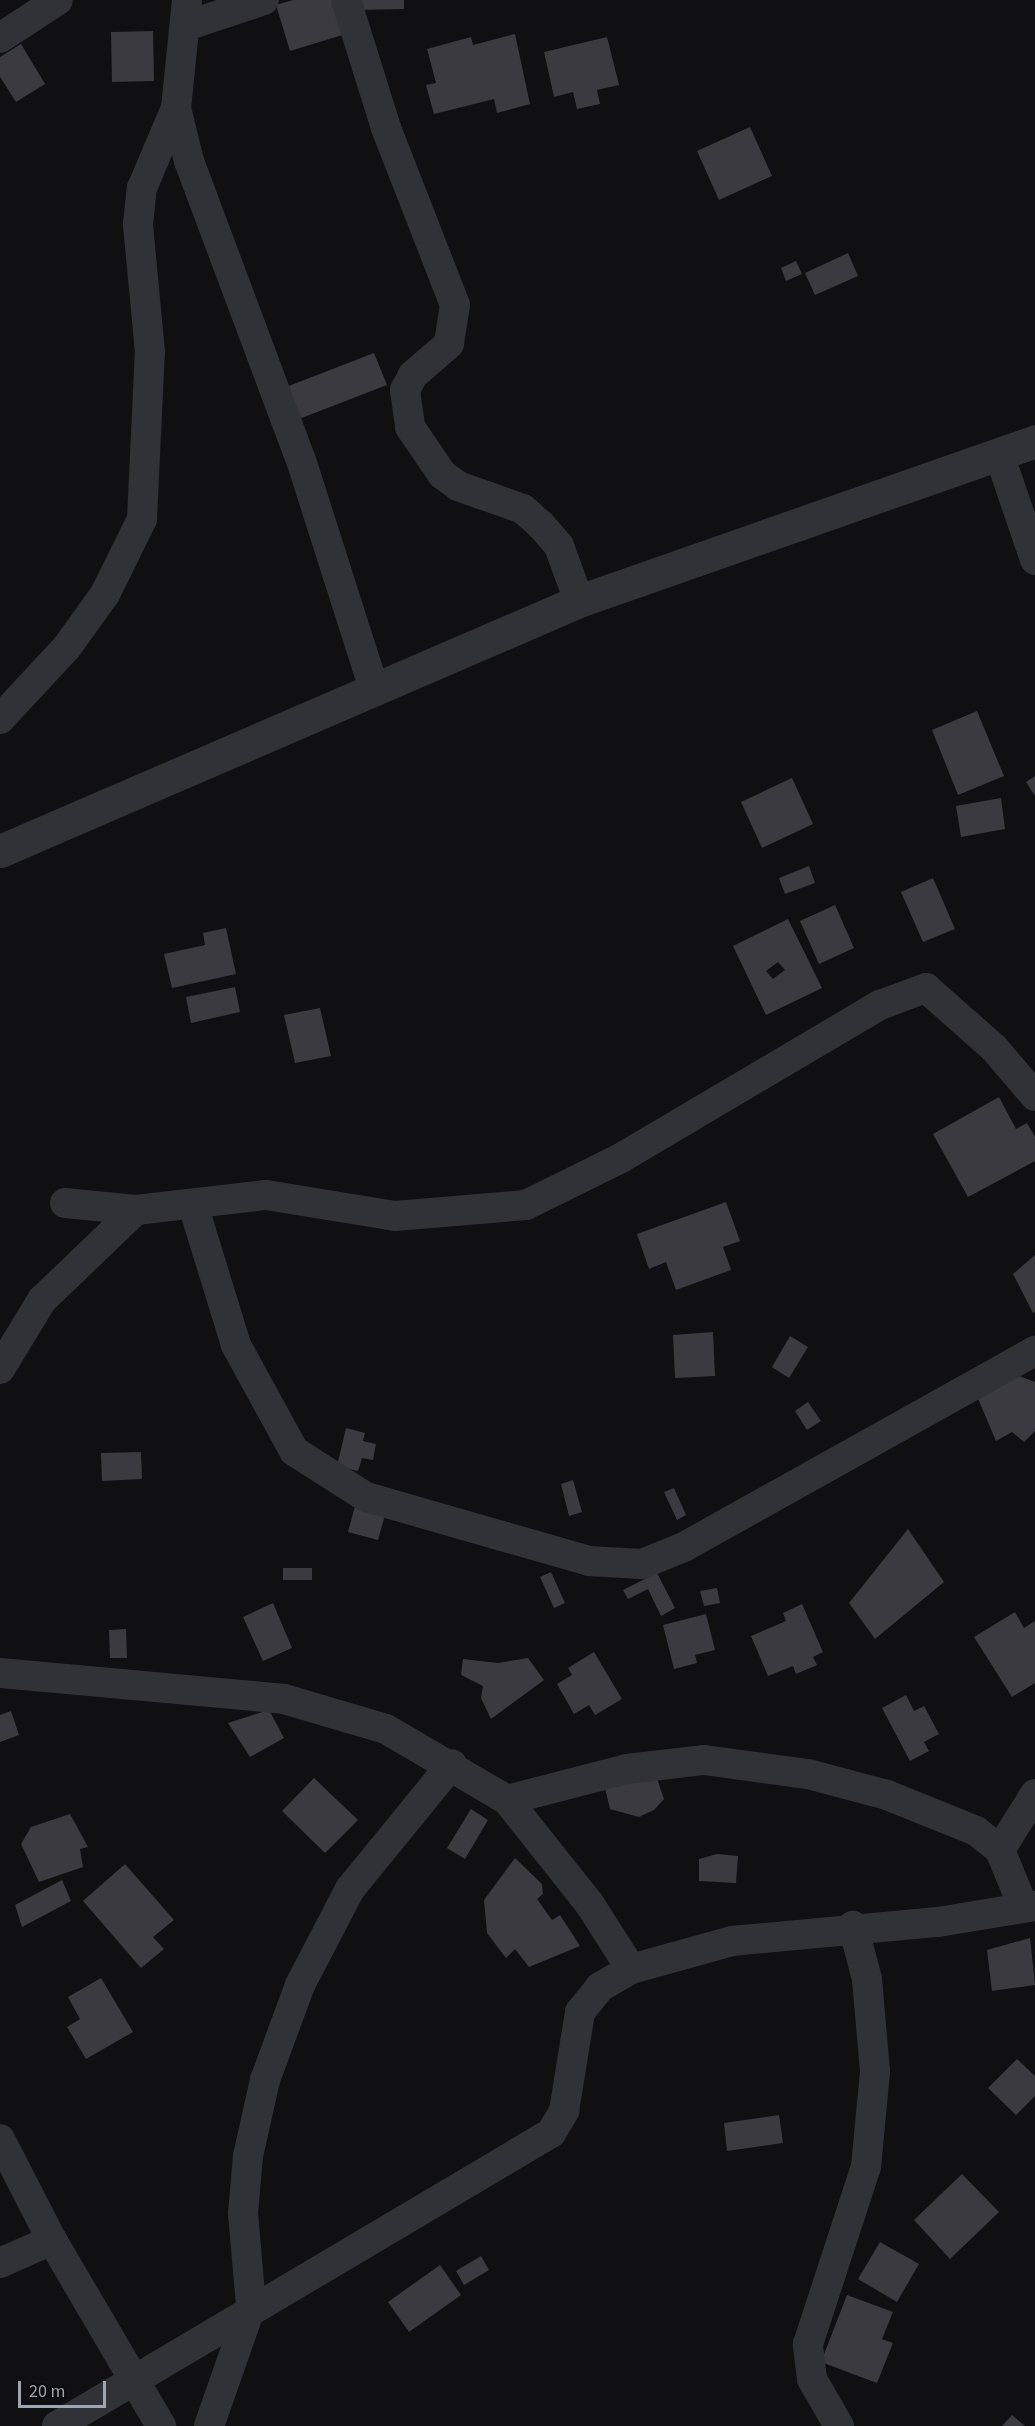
<!DOCTYPE html>
<html>
<head>
<meta charset="utf-8">
<style>
  body { margin:0 }
  #map { position:relative; width:1035px; height:2426px; overflow:hidden; background:#101012; font-family:"Source Sans 3",sans-serif }
  div>[style] { position:absolute }
  .building>* { inset:0; background:#3a3a40 }
  .minor>* { height:30px; margin:-15px; padding:0 15px; transform-origin:15px; border-radius:15px; background:#313237 }
  .tertiary>* { height:33px; margin:-16.5px; padding:0 16.5px; transform-origin:16.5px; border-radius:16.5px; background:#313237 }
  span { translate:-50% -50%; white-space:nowrap; text-align:center; line-height:1.15; -webkit-text-stroke:6px #0b0b0d; paint-order:stroke }
  .scale { position:absolute; left:18px; top:2381px; width:88px; height:27px; box-sizing:border-box; border:3px solid #a0a5b4; border-top:0; padding-left:8px; font-size:18px; line-height:21px; white-space:nowrap; color:#a0a5b4; -webkit-text-stroke:4px #0b0b0d; paint-order:stroke }
</style>
</head>
<body>
<div id="map">
  <div class="building">
    <div style="clip-path:polygon(293px 0,338px 0,349px 33px,290px 51px,276px 5px)"></div>
    <div style="clip-path:polygon(354px 0,404px 0,404px 9px,354px 10px)"></div>
    <div style="clip-path:polygon(153px 31px,154px 81px,112px 82px,111px 32px)"></div>
    <div style="clip-path:polygon(515px 34px,530px 104px,497px 113px,494px 99px,434px 114px,426px 85px,436px 83px,427px 49px,471px 37px,473px 45px)"></div>
    <div style="clip-path:polygon(607px 37px,619px 85px,597px 90px,600px 104px,577px 109px,573px 92px,554px 97px,544px 52px)"></div>
    <div style="clip-path:polygon(21px 44px,45px 84px,16px 102px,0 77px,0 57px)"></div>
    <div style="clip-path:polygon(750px 127px,772px 176px,719px 200px,697px 151px)"></div>
    <div style="clip-path:polygon(848px 253px,858px 276px,815px 295px,805px 273px)"></div>
    <div style="clip-path:polygon(796px 261px,802px 274px,786px 281px,781px 268px)"></div>
    <div style="clip-path:polygon(374px 353px,387px 385px,299px 419px,286px 387px)"></div>
    <div style="clip-path:polygon(977px 711px,1004px 776px,958px 795px,932px 730px)"></div>
    <div style="clip-path:polygon(1035px 776px,1035px 796px,1026px 782px)"></div>
    <div style="clip-path:polygon(792px 778px,813px 824px,762px 848px,741px 802px)"></div>
    <div style="clip-path:polygon(1001px 798px,1005px 829px,961px 837px,956px 806px)"></div>
    <div style="clip-path:polygon(809px 866px,815px 883px,785px 894px,779px 878px)"></div>
    <div style="clip-path:polygon(933px 878px,955px 929px,923px 942px,901px 892px)"></div>
    <div style="clip-path:polygon(835px 905px,854px 948px,819px 964px,800px 921px)"></div>
    <div style="clip-path:polygon(evenodd,788px 919px,822px 988px,766px 1015px,733px 946px,788px 919px,778px 962px,785px 970px,773px 979px,766px 971px,778px 962px)"></div>
    <div style="clip-path:polygon(226px 928px,236px 974px,172px 988px,164px 954px,205px 945px,203px 933px)"></div>
    <div style="clip-path:polygon(235px 987px,240px 1012px,191px 1023px,186px 997px)"></div>
    <div style="clip-path:polygon(320px 1008px,331px 1056px,295px 1063px,284px 1015px)"></div>
    <div style="clip-path:polygon(999px 1097px,1016px 1129px,1027px 1123px,1035px 1137px,1035px 1161px,968px 1197px,933px 1134px)"></div>
    <div style="clip-path:polygon(726px 1202px,740px 1241px,723px 1247px,731px 1270px,676px 1290px,666px 1262px,649px 1269px,637px 1234px)"></div>
    <div style="clip-path:polygon(1035px 1255px,1035px 1312px,1033px 1313px,1013px 1274px)"></div>
    <div style="clip-path:polygon(713px 1332px,715px 1376px,675px 1378px,673px 1335px)"></div>
    <div style="clip-path:polygon(790px 1336px,808px 1347px,789px 1378px,772px 1367px)"></div>
    <div style="clip-path:polygon(1019px 1376px,1035px 1382px,1035px 1431px,1024px 1442px,1012px 1432px,996px 1441px,976px 1394px)"></div>
    <div style="clip-path:polygon(808px 1402px,821px 1421px,807px 1430px,795px 1411px)"></div>
    <div style="clip-path:polygon(346px 1428px,365px 1433px,363px 1441px,376px 1444px,373px 1460px,362px 1458px,358px 1471px,337px 1466px)"></div>
    <div style="clip-path:polygon(141px 1452px,142px 1479px,102px 1481px,101px 1453px)"></div>
    <div style="clip-path:polygon(573px 1480px,582px 1512px,569px 1516px,561px 1484px)"></div>
    <div style="clip-path:polygon(674px 1488px,686px 1515px,677px 1520px,664px 1492px)"></div>
    <div style="clip-path:polygon(355px 1506px,385px 1515px,378px 1540px,348px 1532px)"></div>
    <div style="clip-path:polygon(908px 1529px,944px 1582px,875px 1639px,849px 1603px)"></div>
    <div style="clip-path:polygon(283px 1568px,312px 1568px,312px 1580px,283px 1580px)"></div>
    <div style="clip-path:polygon(551px 1572px,565px 1603px,554px 1608px,540px 1577px)"></div>
    <div style="clip-path:polygon(657px 1573px,675px 1608px,661px 1616px,648px 1589px,628px 1599px,623px 1590px)"></div>
    <div style="clip-path:polygon(717px 1588px,720px 1603px,704px 1606px,700px 1591px)"></div>
    <div style="clip-path:polygon(273px 1603px,292px 1648px,263px 1661px,243px 1617px)"></div>
    <div style="clip-path:polygon(802px 1604px,823px 1652px,813px 1657px,817px 1665px,796px 1674px,793px 1666px,768px 1676px,751px 1636px,786px 1621px,783px 1613px)"></div>
    <div style="clip-path:polygon(1015px 1612px,1024px 1628px,1035px 1621px,1035px 1683px,1012px 1697px,974px 1637px)"></div>
    <div style="clip-path:polygon(706px 1614px,715px 1650px,695px 1655px,697px 1663px,674px 1669px,663px 1625px)"></div>
    <div style="clip-path:polygon(126px 1629px,127px 1658px,110px 1658px,109px 1630px)"></div>
    <div style="clip-path:polygon(594px 1652px,622px 1699px,595px 1715px,589px 1705px,574px 1714px,557px 1684px,572px 1675px,568px 1668px)"></div>
    <div style="clip-path:polygon(528px 1658px,544px 1680px,491px 1719px,481px 1698px,483px 1686px,461px 1675px,463px 1659px,498px 1663px)"></div>
    <div style="clip-path:polygon(906px 1695px,914px 1711px,924px 1706px,939px 1734px,924px 1742px,929px 1751px,910px 1761px,882px 1708px)"></div>
    <div style="clip-path:polygon(269px 1710px,284px 1738px,250px 1757px,228px 1723px)"></div>
    <div style="clip-path:polygon(11px 1711px,19px 1735px,0 1742px,0 1715px)"></div>
    <div style="clip-path:polygon(654px 1770px,664px 1799px,654px 1810px,639px 1817px,610px 1809px,605px 1788px)"></div>
    <div style="clip-path:polygon(314px 1778px,358px 1820px,325px 1853px,282px 1811px)"></div>
    <div style="clip-path:polygon(471px 1809px,488px 1820px,465px 1859px,447px 1848px)"></div>
    <div style="clip-path:polygon(70px 1814px,88px 1847px,80px 1849px,83px 1867px,39px 1882px,21px 1844px,31px 1827px)"></div>
    <div style="clip-path:polygon(717px 1854px,738px 1856px,736px 1883px,699px 1881px,699px 1859px)"></div>
    <div style="clip-path:polygon(515px 1858px,542px 1884px,543px 1894px,537px 1899px,552px 1920px,560px 1915px,580px 1946px,529px 1967px,515px 1949px,506px 1958px,487px 1933px,484px 1900px)"></div>
    <div style="clip-path:polygon(125px 1864px,174px 1920px,153px 1937px,164px 1949px,141px 1968px,83px 1901px)"></div>
    <div style="clip-path:polygon(62px 1880px,71px 1901px,22px 1927px,15px 1905px)"></div>
    <div style="clip-path:polygon(1030px 1938px,1035px 1985px,992px 1991px,987px 1950px)"></div>
    <div style="clip-path:polygon(101px 1978px,133px 2032px,86px 2059px,67px 2027px,80px 2019px,68px 1997px)"></div>
    <div style="clip-path:polygon(1017px 2059px,1035px 2076px,1035px 2096px,1016px 2115px,988px 2088px)"></div>
    <div style="clip-path:polygon(779px 2115px,783px 2143px,727px 2151px,724px 2123px)"></div>
    <div style="clip-path:polygon(962px 2174px,999px 2212px,950px 2259px,914px 2220px)"></div>
    <div style="clip-path:polygon(880px 2242px,919px 2264px,897px 2302px,858px 2279px)"></div>
    <div style="clip-path:polygon(481px 2256px,489px 2270px,464px 2285px,456px 2271px)"></div>
    <div style="clip-path:polygon(440px 2265px,461px 2295px,409px 2332px,388px 2302px)"></div>
    <div style="clip-path:polygon(847px 2295px,893px 2312px,882px 2339px,893px 2343px,877px 2383px,821px 2362px)"></div>
    <div style="clip-path:polygon(1012px 2415px,1025px 2426px,1002px 2426px)"></div>
  </div>
  <div class="minor">
    <div style="left:187px;top:0;width:109px;rotate:95.8deg"></div>
    <div style="left:176px;top:108px;width:55px;rotate:76.2deg"></div>
    <div style="left:189px;top:161px;width:319px;rotate:69.5deg"></div>
    <div style="left:301px;top:460px;width:240px;rotate:72.3deg"></div>
    <div style="left:346px;top:0;width:134px;rotate:72.6deg"></div>
    <div style="left:386px;top:128px;width:190px;rotate:68.7deg"></div>
    <div style="left:455px;top:305px;width:39px;rotate:99deg"></div>
    <div style="left:449px;top:344px;width:48px;rotate:139.3deg"></div>
    <div style="left:413px;top:375px;width:17px;rotate:118deg"></div>
    <div style="left:405px;top:390px;width:37px;rotate:82deg"></div>
    <div style="left:410px;top:427px;width:57px;rotate:55.8deg"></div>
    <div style="left:442px;top:474px;width:20px;rotate:37deg"></div>
    <div style="left:458px;top:486px;width:69px;rotate:19.5deg"></div>
    <div style="left:523px;top:509px;width:24px;rotate:42deg"></div>
    <div style="left:541px;top:525px;width:28px;rotate:49deg"></div>
    <div style="left:559px;top:546px;width:59px;rotate:70deg"></div>
    <div style="left:186px;top:26px;width:82px;rotate:-18.4deg"></div>
    <div style="left:0;top:38px;width:69px;rotate:-33.2deg"></div>
    <div style="left:999px;top:454px;width:112px;rotate:71.2deg"></div>
    <div style="left:0;top:719px;width:98px;rotate:-47.1deg"></div>
    <div style="left:67px;top:647px;width:65px;rotate:-54.4deg"></div>
    <div style="left:105px;top:594px;width:84px;rotate:-63.7deg"></div>
    <div style="left:142px;top:519px;width:167px;rotate:-87.3deg"></div>
    <div style="left:150px;top:352px;width:129px;rotate:-95.4deg"></div>
    <div style="left:138px;top:224px;width:36px;rotate:-84deg"></div>
    <div style="left:142px;top:188px;width:87px;rotate:-67deg"></div>
    <div style="left:65px;top:1203px;width:71px;rotate:5.6deg"></div>
    <div style="left:136px;top:1210px;width:131px;rotate:-6.6deg"></div>
    <div style="left:266px;top:1195px;width:131px;rotate:9.2deg"></div>
    <div style="left:395px;top:1216px;width:131px;rotate:-4.8deg"></div>
    <div style="left:526px;top:1205px;width:106px;rotate:-26.3deg"></div>
    <div style="left:621px;top:1158px;width:301px;rotate:-30.6deg"></div>
    <div style="left:880px;top:1005px;width:49px;rotate:-20.3deg"></div>
    <div style="left:926px;top:988px;width:91px;rotate:41.4deg"></div>
    <div style="left:994px;top:1048px;width:63px;rotate:49.5deg"></div>
    <div style="left:193px;top:1205px;width:146px;rotate:72.9deg"></div>
    <div style="left:236px;top:1345px;width:121px;rotate:61.3deg"></div>
    <div style="left:294px;top:1451px;width:85px;rotate:32.6deg"></div>
    <div style="left:366px;top:1497px;width:232px;rotate:16deg"></div>
    <div style="left:589px;top:1561px;width:53px;rotate:3.2deg"></div>
    <div style="left:642px;top:1564px;width:45px;rotate:-22deg"></div>
    <div style="left:684px;top:1547px;width:402px;rotate:-29.2deg"></div>
    <div style="left:0;top:1369px;width:81px;rotate:-58.7deg"></div>
    <div style="left:42px;top:1300px;width:130px;rotate:-43.8deg"></div>
    <div style="left:0;top:1673px;width:285px;rotate:5.2deg"></div>
    <div style="left:284px;top:1699px;width:106px;rotate:16.4deg"></div>
    <div style="left:386px;top:1729px;width:140px;rotate:30.4deg"></div>
    <div style="left:507px;top:1800px;width:132px;rotate:51.5deg"></div>
    <div style="left:589px;top:1903px;width:78px;rotate:57.5deg"></div>
    <div style="left:507px;top:1800px;width:124px;rotate:-14.5deg"></div>
    <div style="left:627px;top:1769px;width:78px;rotate:-6.7deg"></div>
    <div style="left:704px;top:1760px;width:105px;rotate:7.7deg"></div>
    <div style="left:808px;top:1774px;width:82px;rotate:14.9deg"></div>
    <div style="left:887px;top:1795px;width:96px;rotate:22deg"></div>
    <div style="left:976px;top:1831px;width:31px;rotate:38deg"></div>
    <div style="left:1000px;top:1850px;width:61px;rotate:67.7deg"></div>
    <div style="left:1000px;top:1850px;width:66px;rotate:-58deg"></div>
    <div style="left:0;top:2139px;width:114px;rotate:62.8deg"></div>
    <div style="left:52px;top:2240px;width:216px;rotate:59.6deg"></div>
    <div style="left:0;top:2263px;width:57px;rotate:-23.9deg"></div>
    <div style="left:57px;top:2426px;width:574px;rotate:-30.67deg"></div>
    <div style="left:551px;top:2133px;width:26px;rotate:-59deg"></div>
    <div style="left:564px;top:2111px;width:100px;rotate:-80.8deg"></div>
    <div style="left:580px;top:2012px;width:32px;rotate:-51deg"></div>
    <div style="left:600px;top:1987px;width:36px;rotate:-30deg"></div>
    <div style="left:631px;top:1969px;width:105px;rotate:-15.5deg"></div>
    <div style="left:732px;top:1941px;width:207px;rotate:-5.3deg"></div>
    <div style="left:938px;top:1922px;width:98px;rotate:-9.4deg"></div>
    <div style="left:209px;top:2426px;width:127px;rotate:-70.7deg"></div>
    <div style="left:251px;top:2306px;width:93px;rotate:-94.9deg"></div>
    <div style="left:243px;top:2213px;width:57px;rotate:-85deg"></div>
    <div style="left:248px;top:2156px;width:78px;rotate:-77.4deg"></div>
    <div style="left:265px;top:2080px;width:101px;rotate:-69.8deg"></div>
    <div style="left:300px;top:1985px;width:108px;rotate:-62.5deg"></div>
    <div style="left:350px;top:1889px;width:161px;rotate:-50.8deg"></div>
    <div style="left:839px;top:2426px;width:54px;rotate:-119.9deg"></div>
    <div style="left:812px;top:2379px;width:35px;rotate:-97deg"></div>
    <div style="left:808px;top:2344px;width:186px;rotate:-71.9deg"></div>
    <div style="left:866px;top:2167px;width:96px;rotate:-84.6deg"></div>
    <div style="left:875px;top:2071px;width:92px;rotate:-95deg"></div>
    <div style="left:867px;top:1979px;width:55px;rotate:-104.8deg"></div>
  </div>
  <div class="tertiary">
    <div style="left:0;top:851px;width:631px;rotate:-23.35deg"></div>
    <div style="left:579px;top:601px;width:483px;rotate:-19.3deg"></div>
  </div>
  <div class="scale">20 m</div>
</div>
</body>
</html>
